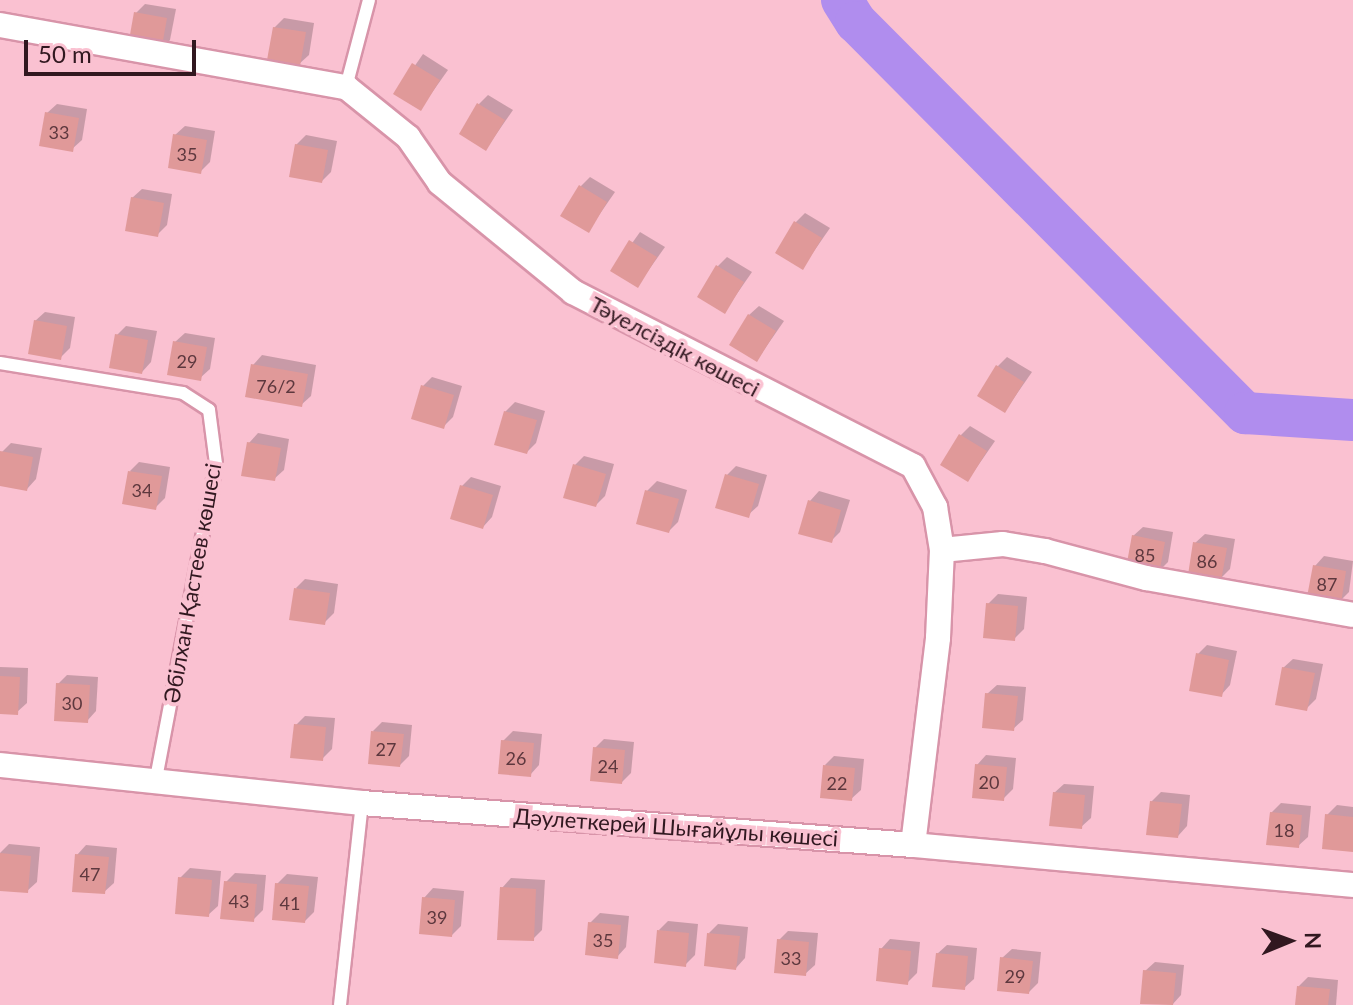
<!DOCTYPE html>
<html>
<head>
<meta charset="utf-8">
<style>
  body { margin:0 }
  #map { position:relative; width:1353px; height:1005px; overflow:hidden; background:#fac1d1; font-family:Lato,sans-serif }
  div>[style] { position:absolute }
  .shadow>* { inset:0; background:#0003 }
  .river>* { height:42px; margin:-21px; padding:0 21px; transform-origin:21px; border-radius:21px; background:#b08dee }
  .building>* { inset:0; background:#e09999 }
  .roads { filter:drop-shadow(2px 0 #d894a9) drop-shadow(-2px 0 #d894a9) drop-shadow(0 2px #d894a9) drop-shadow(0 -2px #d894a9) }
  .lane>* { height:12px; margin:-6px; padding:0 6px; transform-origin:6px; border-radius:6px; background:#fff }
  .street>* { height:24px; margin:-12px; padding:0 12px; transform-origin:12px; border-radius:12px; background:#fff }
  span { translate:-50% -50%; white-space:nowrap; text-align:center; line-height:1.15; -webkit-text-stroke:8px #fac1d1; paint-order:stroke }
  .number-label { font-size:18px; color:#5d383e }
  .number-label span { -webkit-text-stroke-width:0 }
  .street-label { font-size:22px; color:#311820 }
  .north { position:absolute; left:1249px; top:901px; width:80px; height:80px; -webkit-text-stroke:6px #fac1d1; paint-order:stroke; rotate:89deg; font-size:22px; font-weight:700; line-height:32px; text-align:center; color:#311820 }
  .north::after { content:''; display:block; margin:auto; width:28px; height:36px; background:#311820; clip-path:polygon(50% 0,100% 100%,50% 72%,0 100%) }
  .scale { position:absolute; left:24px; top:40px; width:172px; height:36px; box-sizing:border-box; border:4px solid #311820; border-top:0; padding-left:10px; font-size:24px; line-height:28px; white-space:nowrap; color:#311820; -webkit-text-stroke:6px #fac1d1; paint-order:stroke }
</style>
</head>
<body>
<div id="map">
  <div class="shadow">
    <div style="clip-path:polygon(145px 4px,176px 9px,170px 40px,161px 50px,136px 13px)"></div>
    <div style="clip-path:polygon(284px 18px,314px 23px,309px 55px,299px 64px,274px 28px)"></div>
    <div style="clip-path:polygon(423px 54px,448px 70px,421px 108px,396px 93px)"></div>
    <div style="clip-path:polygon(488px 95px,513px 110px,486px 149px,479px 104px)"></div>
    <div style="clip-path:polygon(57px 104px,87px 109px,82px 140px,72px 149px,47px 113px)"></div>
    <div style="clip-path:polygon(185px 126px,215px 131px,210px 162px,200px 172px,175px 135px)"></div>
    <div style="clip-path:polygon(306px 135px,337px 141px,331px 172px,322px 181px,296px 145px)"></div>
    <div style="clip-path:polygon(590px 177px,615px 192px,588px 231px,581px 186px)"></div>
    <div style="clip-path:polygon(142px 189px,172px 194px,167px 225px,158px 234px,132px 198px)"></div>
    <div style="clip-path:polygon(805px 213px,830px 228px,803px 267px,795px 223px)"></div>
    <div style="clip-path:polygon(640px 232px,665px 247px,638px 285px,613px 270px)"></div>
    <div style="clip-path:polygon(727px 257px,752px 272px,725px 311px,717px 267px)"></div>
    <div style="clip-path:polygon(759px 306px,784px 321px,757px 360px,749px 315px)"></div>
    <div style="clip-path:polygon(45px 312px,75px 317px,70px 348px,60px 358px,35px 321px)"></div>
    <div style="clip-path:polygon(126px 326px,157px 331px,151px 362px,142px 372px,117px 335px)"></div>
    <div style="clip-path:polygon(185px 333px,215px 338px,210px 369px,200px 378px,175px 342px)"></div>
    <div style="clip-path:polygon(262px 355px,316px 365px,311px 396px,301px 405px,253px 365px)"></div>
    <div style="clip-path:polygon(1007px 357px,1032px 372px,1005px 411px,998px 366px)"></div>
    <div style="clip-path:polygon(432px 377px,462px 386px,453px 417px,444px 426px,423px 386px)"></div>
    <div style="clip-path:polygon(515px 402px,545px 411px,536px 443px,527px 452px,505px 412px)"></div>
    <div style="clip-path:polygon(970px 426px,995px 441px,968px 480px,961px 435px)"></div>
    <div style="clip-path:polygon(258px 433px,289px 439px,284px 470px,274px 479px,249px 443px)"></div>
    <div style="clip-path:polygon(11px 443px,42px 448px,36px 479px,27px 489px,0 484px,2px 452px)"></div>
    <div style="clip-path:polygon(584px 456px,614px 464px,605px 496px,596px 505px,575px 465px)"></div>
    <div style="clip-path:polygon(139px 462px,170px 467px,165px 498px,155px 508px,130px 471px)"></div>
    <div style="clip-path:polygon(736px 466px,767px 475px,758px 506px,748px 515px,727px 475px)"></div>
    <div style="clip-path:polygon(471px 477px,501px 486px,492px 517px,483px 527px,462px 486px)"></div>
    <div style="clip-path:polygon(657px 481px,687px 490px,678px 522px,669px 531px,647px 491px)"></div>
    <div style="clip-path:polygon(819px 491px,850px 500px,840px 532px,831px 541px,810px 501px)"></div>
    <div style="clip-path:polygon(1143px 527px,1173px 532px,1168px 562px,1158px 572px,1133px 536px)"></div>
    <div style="clip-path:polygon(1205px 534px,1235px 539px,1230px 569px,1220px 579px,1195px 543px)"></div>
    <div style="clip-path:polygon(1324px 556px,1353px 561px,1349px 592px,1340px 601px,1315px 566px)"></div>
    <div style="clip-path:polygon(305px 579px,338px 584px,334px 613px,324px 623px,296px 588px)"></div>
    <div style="clip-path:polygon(998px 594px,1027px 597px,1024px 629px,1014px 639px,988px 604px)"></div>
    <div style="clip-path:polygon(1207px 645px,1237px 651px,1230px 685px,1221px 695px,1198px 654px)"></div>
    <div style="clip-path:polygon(1293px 659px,1323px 664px,1316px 699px,1306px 709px,1283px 668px)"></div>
    <div style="clip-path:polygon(0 667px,28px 668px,27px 703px,17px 712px,0 712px)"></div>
    <div style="clip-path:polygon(67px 675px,98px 677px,96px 711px,87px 721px,58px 684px)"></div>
    <div style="clip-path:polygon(997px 685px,1026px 687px,1023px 720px,1013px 729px,987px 694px)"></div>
    <div style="clip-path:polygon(305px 716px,335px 718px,332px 749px,322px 759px,296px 725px)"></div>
    <div style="clip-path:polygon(382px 722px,412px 725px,409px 756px,400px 765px,373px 731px)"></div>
    <div style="clip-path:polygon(513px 731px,542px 734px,539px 765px,530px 775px,503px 741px)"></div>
    <div style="clip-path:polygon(604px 739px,634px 742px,631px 773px,622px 782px,595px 748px)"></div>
    <div style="clip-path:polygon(986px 755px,1016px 758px,1013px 789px,1003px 799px,977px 765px)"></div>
    <div style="clip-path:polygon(834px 756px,864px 759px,861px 790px,851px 799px,825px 765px)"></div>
    <div style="clip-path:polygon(1064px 784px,1094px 786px,1091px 818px,1081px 827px,1054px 793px)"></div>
    <div style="clip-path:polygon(1161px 792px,1190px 795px,1187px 826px,1178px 836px,1151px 802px)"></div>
    <div style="clip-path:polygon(1281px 803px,1311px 806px,1308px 837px,1298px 846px,1271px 813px)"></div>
    <div style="clip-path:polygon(1337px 805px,1353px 807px,1353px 850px,1327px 815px)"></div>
    <div style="clip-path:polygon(9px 844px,40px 847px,37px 882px,27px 891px,0 889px,0 853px)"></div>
    <div style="clip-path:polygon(86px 845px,117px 848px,114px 883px,104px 892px,77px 855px)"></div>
    <div style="clip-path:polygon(190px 868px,221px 871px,218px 906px,208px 915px,180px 878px)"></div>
    <div style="clip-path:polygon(235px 873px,266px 875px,263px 910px,253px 920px,226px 882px)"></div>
    <div style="clip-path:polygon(287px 874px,318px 877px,314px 912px,305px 921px,277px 884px)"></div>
    <div style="clip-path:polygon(511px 878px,545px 880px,542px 930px,533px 939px,502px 888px)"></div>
    <div style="clip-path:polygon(433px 888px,464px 891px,461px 926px,452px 935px,424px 898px)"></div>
    <div style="clip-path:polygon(600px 913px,629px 916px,626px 947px,617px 957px,590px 923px)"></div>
    <div style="clip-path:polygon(668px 921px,698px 924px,695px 955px,685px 965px,659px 930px)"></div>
    <div style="clip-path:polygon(718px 924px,748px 927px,745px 958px,736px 968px,709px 933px)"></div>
    <div style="clip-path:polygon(788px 931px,818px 933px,815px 965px,805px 974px,779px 940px)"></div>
    <div style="clip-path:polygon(890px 939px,920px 942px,917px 973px,907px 983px,881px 949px)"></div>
    <div style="clip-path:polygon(947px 945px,977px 948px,974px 979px,964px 988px,937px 954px)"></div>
    <div style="clip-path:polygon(1012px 949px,1041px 952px,1038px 983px,1029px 992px,1002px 958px)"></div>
    <div style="clip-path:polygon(1155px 962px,1184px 965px,1181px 995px,1172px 1005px,1145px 971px)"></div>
    <div style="clip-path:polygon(1308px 977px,1338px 980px,1336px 1005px,1297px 1005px,1299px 986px)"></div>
  </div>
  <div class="river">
    <div style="left:842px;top:0;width:26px;rotate:58deg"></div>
    <div style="left:856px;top:22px;width:552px;rotate:45.15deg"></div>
    <div style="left:1245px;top:413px;width:108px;rotate:3.7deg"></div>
  </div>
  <div class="building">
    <div style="clip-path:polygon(134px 12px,167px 18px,161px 52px,128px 46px)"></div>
    <div style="clip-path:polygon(273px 27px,306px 32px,300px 66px,267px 60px)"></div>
    <div style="clip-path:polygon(412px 63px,440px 80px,421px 111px,393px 94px)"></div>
    <div style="clip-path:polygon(477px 103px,505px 120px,486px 151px,459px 134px)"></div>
    <div style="clip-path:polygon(45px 112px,79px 118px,73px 152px,39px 146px)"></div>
    <div style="clip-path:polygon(173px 134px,207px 140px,201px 174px,168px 168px)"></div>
    <div style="clip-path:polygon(295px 144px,328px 150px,322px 183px,289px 177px)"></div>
    <div style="clip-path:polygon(579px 185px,607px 202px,589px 233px,560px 216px)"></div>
    <div style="clip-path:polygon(131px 197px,164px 203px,158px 237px,125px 231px)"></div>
    <div style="clip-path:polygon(794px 221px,822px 238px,803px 270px,775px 253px)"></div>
    <div style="clip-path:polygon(629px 240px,657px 257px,638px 288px,610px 271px)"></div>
    <div style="clip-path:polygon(716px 265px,744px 282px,725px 314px,697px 297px)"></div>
    <div style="clip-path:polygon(748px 314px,776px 331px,757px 362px,729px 345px)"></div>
    <div style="clip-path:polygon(34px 320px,67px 326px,61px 360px,28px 354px)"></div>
    <div style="clip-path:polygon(115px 334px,148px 340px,142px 374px,109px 368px)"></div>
    <div style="clip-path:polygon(173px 341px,207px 347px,201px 381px,167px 375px)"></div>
    <div style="clip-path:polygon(251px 364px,308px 374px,302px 407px,245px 397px)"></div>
    <div style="clip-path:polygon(996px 365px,1024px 382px,1005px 413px,977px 396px)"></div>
    <div style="clip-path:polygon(421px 385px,454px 395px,444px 429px,411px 419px)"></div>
    <div style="clip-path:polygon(504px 411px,537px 420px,527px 454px,494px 445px)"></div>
    <div style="clip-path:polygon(959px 434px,987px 451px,968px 482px,940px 465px)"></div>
    <div style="clip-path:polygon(247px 442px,281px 448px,275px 481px,241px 476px)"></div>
    <div style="clip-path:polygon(0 451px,33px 457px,27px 491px,0 486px)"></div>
    <div style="clip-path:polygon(573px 464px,606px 474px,596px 507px,563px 498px)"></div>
    <div style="clip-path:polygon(128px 471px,162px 476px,156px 510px,122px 504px)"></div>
    <div style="clip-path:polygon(725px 474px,759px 484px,749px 518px,715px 508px)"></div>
    <div style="clip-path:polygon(460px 485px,493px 495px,483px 529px,450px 519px)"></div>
    <div style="clip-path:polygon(645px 490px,679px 499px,669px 533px,636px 524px)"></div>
    <div style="clip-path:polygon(808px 500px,841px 510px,832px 543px,798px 534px)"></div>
    <div style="clip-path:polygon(1132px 535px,1165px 542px,1159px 574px,1126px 568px)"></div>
    <div style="clip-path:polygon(1193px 542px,1227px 548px,1221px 581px,1188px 575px)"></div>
    <div style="clip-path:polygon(1313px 565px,1346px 571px,1341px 603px,1307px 597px)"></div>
    <div style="clip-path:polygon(294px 588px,330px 593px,325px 625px,289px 620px)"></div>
    <div style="clip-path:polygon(986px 603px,1018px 606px,1015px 641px,983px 638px)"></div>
    <div style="clip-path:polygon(1196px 653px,1229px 660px,1222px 697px,1189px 691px)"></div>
    <div style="clip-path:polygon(1282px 667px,1315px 673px,1307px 711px,1275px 705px)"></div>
    <div style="clip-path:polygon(0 676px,20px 677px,18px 715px,0 714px)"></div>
    <div style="clip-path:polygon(56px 683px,90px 685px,88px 723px,54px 721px)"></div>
    <div style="clip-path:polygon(985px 693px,1018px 696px,1014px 731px,982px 728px)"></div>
    <div style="clip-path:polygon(294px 724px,326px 727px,323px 761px,290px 758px)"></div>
    <div style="clip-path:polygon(371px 731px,404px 734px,400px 767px,368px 764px)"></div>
    <div style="clip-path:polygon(501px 740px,534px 743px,531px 777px,498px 774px)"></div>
    <div style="clip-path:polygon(593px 747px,625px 750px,622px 784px,590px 781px)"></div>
    <div style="clip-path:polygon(975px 764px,1007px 767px,1004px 801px,972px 798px)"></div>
    <div style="clip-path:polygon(823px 765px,855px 768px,852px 801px,820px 798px)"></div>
    <div style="clip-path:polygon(1053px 792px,1085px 795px,1082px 829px,1049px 826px)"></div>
    <div style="clip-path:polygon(1150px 801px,1182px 804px,1178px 838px,1146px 835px)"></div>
    <div style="clip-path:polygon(1270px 812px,1302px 815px,1299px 848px,1266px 845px)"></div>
    <div style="clip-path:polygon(1325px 814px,1353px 817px,1353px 852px,1322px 849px)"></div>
    <div style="clip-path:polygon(0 853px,31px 856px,28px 893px,0 891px)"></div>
    <div style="clip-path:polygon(75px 854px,109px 857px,105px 894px,72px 892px)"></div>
    <div style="clip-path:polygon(178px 877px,212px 880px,209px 917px,175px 914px)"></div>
    <div style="clip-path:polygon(224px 881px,257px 884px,254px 922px,220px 919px)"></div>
    <div style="clip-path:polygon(275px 883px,309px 886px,305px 923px,272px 920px)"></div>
    <div style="clip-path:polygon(500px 887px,536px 889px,534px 941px,497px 940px)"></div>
    <div style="clip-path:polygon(422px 897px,455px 900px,452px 937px,419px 934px)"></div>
    <div style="clip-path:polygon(588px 922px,621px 925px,618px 959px,585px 955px)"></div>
    <div style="clip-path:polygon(657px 930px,689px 933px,686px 967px,654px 963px)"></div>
    <div style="clip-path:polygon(707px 933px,740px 936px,736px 970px,704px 966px)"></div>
    <div style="clip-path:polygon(777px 939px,809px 942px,806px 976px,774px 973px)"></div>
    <div style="clip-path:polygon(879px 948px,911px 951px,908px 985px,876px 981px)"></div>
    <div style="clip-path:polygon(936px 953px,968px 956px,965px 990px,932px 987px)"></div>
    <div style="clip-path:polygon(1000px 957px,1033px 961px,1029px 994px,997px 991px)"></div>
    <div style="clip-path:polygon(1143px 970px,1176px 973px,1173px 1005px,1140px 1004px)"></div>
    <div style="clip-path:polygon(1297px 986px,1330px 989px,1328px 1005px,1295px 1005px)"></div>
  </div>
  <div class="roads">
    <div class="lane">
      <div style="left:346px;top:87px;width:90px;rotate:-75.2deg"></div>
      <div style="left:0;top:363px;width:185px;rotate:9.3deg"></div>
      <div style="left:183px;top:393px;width:31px;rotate:33deg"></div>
      <div style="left:209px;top:410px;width:54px;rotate:82.6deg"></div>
      <div style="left:216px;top:464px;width:321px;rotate:100.8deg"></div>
      <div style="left:340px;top:1005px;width:203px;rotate:-83.8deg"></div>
    </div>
    <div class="street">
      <div style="left:0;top:25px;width:352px;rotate:10.2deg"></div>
      <div style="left:346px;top:87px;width:80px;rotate:38.9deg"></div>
      <div style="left:408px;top:137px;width:56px;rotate:55.2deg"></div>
      <div style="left:440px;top:183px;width:172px;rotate:39.3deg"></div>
      <div style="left:573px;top:292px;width:382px;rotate:27.1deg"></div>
      <div style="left:913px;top:466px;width:47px;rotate:61.8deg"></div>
      <div style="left:935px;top:507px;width:44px;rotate:80.8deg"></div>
      <div style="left:942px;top:550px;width:61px;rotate:-5.6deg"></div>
      <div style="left:1003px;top:544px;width:43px;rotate:9.5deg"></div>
      <div style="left:1045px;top:551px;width:105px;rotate:15deg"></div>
      <div style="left:1146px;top:578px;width:210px;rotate:10.1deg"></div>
      <div style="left:0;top:765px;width:364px;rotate:6deg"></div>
      <div style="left:362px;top:803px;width:553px;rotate:4.36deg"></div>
      <div style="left:913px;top:845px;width:442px;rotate:5.2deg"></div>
      <div style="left:913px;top:845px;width:209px;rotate:-83.1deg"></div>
      <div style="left:938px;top:638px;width:88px;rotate:-87.4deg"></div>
    </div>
  </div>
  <div class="number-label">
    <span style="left:59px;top:132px">33</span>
    <span style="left:187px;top:154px">35</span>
    <span style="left:187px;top:361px">29</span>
    <span style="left:276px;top:386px">76/2</span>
    <span style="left:142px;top:490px">34</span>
    <span style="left:1145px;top:555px">85</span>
    <span style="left:1207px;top:561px">86</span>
    <span style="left:1327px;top:584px">87</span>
    <span style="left:72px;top:703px">30</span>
    <span style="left:386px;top:749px">27</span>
    <span style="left:516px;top:758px">26</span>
    <span style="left:608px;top:766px">24</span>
    <span style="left:989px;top:782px">20</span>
    <span style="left:837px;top:783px">22</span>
    <span style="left:1284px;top:830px">18</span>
    <span style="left:90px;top:874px">47</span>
    <span style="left:239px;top:901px">43</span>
    <span style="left:290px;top:903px">41</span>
    <span style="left:437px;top:917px">39</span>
    <span style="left:603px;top:940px">35</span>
    <span style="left:791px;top:958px">33</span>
    <span style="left:1015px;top:976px">29</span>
  </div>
  <div class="street-label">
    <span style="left:675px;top:346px;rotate:28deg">Тәуелсіздік көшесі</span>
    <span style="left:192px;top:583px;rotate:-80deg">Әбілхан Қастеев көшесі</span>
    <span style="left:676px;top:827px;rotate:4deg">Дәулеткерей Шығайұлы көшесі</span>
  </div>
  <div class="north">N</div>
  <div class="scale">50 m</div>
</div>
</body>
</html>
